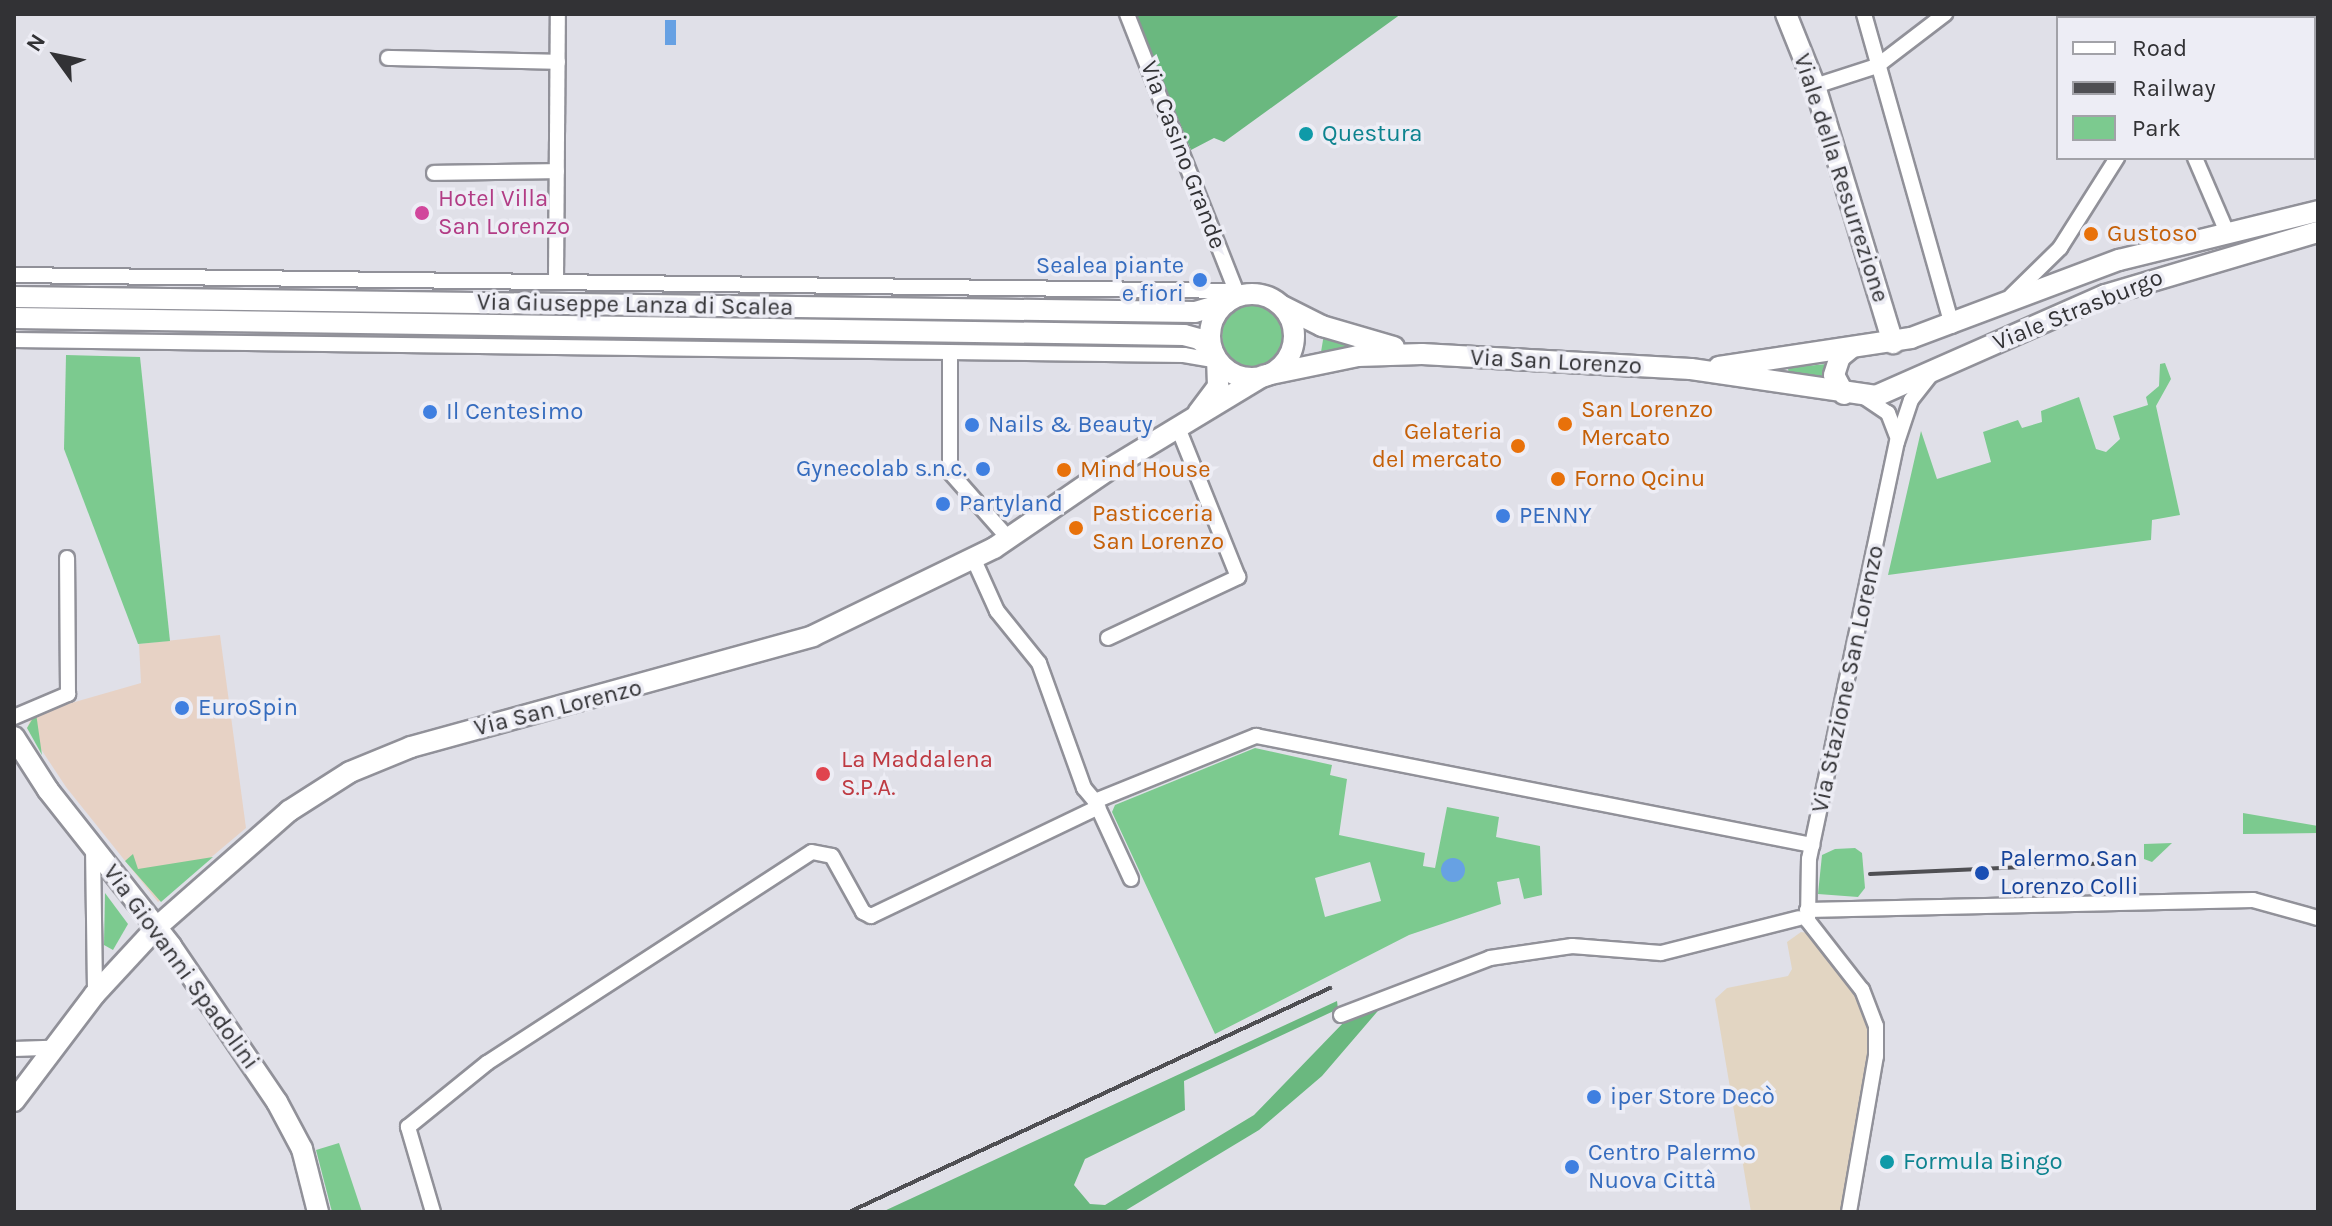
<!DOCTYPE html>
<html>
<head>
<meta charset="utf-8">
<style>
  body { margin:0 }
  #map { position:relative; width:2332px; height:1226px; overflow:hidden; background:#e0e0e8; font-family:Karla,sans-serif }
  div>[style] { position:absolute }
  .commercial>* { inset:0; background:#e7d2c5 }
  .education>* { inset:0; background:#e2d5c2 }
  .green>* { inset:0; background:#7cca8f }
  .round { border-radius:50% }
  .forest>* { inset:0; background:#6ab87f }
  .water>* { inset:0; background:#67a1e3 }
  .roads { filter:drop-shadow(2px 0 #919199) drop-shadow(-2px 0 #919199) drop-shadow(0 2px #919199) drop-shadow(0 -2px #919199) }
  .street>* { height:14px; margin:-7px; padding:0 7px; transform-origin:7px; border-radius:7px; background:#fff }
  .secondary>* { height:20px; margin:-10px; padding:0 10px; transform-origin:10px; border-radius:10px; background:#fff }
  .secondary>.ring { margin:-10px; padding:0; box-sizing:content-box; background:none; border:20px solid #fff; border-radius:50% }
  .rail>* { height:4px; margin:-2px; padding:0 2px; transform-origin:2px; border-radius:2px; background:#4f4f53 }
  .dots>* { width:22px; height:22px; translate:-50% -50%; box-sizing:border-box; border:4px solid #ededf5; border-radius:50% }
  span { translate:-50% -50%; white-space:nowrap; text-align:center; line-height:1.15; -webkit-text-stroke:7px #ededf5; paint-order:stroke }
  .culture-label { font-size:24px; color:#0d838f }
  .left { translate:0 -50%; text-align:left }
  .street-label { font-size:24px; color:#323235 }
  .hotel-label { font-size:24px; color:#b23c85 }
  .food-label { font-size:24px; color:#c56008 }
  .right { translate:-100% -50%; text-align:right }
  .shop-label { font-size:24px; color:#366cbe }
  .health-label { font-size:24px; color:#be3a42 }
  .transit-label { font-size:24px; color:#164399 }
  .frame { position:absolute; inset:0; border:16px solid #323235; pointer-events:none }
  .legend { position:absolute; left:2056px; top:16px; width:260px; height:144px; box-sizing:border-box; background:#ededf5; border:2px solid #a2a2a8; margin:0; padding:10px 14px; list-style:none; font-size:24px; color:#323235 }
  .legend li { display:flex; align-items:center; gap:16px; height:40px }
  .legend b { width:40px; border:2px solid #a2a2a8 }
  .north { position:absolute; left:16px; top:16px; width:80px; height:80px; -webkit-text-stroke:6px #ededf5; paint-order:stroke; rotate:303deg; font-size:22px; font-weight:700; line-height:32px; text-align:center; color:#323235 }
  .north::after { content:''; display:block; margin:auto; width:28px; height:36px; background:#323235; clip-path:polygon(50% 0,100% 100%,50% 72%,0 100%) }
</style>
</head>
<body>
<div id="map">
  <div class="commercial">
    <div style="clip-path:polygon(220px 635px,246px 828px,158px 902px,66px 787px,27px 728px,33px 714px,141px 683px,139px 644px)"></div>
  </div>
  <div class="education">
    <div style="clip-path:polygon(1801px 932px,1808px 933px,1857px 991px,1873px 1035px,1845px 1212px,1751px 1212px,1715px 999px,1727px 988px,1788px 976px,1792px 969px,1787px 942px)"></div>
  </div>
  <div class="green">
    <div class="round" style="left:1222px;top:305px;width:62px;height:62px"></div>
    <div style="clip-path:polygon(1324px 334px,1368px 346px,1320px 358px)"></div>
    <div style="clip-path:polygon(66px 355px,140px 357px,170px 641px,138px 644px,64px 449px)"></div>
    <div style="clip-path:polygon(2165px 363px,2171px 379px,2156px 406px,2180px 515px,2152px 520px,2151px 540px,1888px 575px,1921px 431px,1937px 479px,1991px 462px,1983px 432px,2018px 420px,2022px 428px,2042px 422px,2041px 411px,2079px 397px,2096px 449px,2106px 452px,2120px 439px,2113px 416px,2148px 405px,2146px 397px,2159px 386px,2160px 364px)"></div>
    <div style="clip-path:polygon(1826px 364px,1825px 383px,1789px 378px,1788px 368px)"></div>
    <div style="clip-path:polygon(36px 713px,42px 755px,27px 728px)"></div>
    <div style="clip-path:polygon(evenodd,1255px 748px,1332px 765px,1330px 775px,1347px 779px,1339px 835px,1425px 853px,1423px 866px,1435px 868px,1447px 807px,1499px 817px,1496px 837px,1540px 846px,1542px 895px,1524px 899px,1519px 878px,1497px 882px,1501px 904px,1409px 935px,1215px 1034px,1112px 812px,1115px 805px,1255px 748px,1370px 862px,1381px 901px,1325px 917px,1315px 878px,1370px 862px)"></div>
    <div style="clip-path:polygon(2243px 813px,2318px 826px,2318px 833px,2243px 834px)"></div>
    <div style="clip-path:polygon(2172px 843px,2152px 862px,2144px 859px,2144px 844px)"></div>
    <div style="clip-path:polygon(1835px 849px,1855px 848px,1862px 853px,1865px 888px,1858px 897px,1818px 894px,1822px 855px)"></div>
    <div style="clip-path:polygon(133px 854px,138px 869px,213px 857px,161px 902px,125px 861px)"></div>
    <div style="clip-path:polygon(105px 893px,128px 924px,113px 950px,104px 945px)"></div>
    <div style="clip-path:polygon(339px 1143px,362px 1212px,332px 1212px,316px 1150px)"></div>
  </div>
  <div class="forest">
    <div style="clip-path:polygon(1135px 14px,1401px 14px,1224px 142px,1214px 138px,1191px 150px)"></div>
    <div style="clip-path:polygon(1389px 998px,1322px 1076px,1259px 1130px,1123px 1212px,882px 1212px,1337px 1001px,1338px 1009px,1184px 1081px,1185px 1110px,1085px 1159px,1074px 1185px,1090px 1204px,1105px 1205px,1254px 1115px,1344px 1022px)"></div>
  </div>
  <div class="water">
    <div style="clip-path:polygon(665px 20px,676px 20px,676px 45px,665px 45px)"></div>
    <div class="round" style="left:1441px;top:858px;width:24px;height:24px"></div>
  </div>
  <div class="roads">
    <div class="street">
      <div style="left:1127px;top:14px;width:303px;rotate:68.5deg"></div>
      <div style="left:1864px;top:14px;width:324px;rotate:74.2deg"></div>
      <div style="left:2247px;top:18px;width:7px;rotate:-34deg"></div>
      <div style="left:388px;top:58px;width:170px;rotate:1.3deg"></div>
      <div style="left:1815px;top:86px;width:65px;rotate:-17.9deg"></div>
      <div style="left:1877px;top:66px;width:86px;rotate:-37.4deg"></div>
      <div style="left:2195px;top:158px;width:78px;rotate:66.7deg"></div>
      <div style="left:434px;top:173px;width:123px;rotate:-0.9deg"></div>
      <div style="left:14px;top:275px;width:1221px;rotate:0.75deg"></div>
      <div style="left:556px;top:281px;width:267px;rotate:-89.6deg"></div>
      <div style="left:2011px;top:296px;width:69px;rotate:-44.4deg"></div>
      <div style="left:2060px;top:248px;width:107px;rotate:-57.7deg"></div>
      <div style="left:14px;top:340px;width:1170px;rotate:0.73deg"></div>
      <div style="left:1184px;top:355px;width:34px;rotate:10deg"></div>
      <div style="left:950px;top:353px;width:119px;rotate:90deg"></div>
      <div style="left:950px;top:472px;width:89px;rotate:48.6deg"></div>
      <div style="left:1864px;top:397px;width:29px;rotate:34deg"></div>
      <div style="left:1888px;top:413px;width:26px;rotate:69deg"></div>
      <div style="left:974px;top:560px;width:56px;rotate:65.7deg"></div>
      <div style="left:997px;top:611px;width:67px;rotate:51.1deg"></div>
      <div style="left:1039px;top:663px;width:133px;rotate:70.2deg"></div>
      <div style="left:1084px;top:788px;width:17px;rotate:50deg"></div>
      <div style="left:1108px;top:638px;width:144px;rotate:-25.1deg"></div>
      <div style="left:1238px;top:577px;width:161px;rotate:-111.9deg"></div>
      <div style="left:14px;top:717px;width:59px;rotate:-23.1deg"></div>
      <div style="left:68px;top:694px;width:136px;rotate:-90.4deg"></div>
      <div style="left:93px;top:847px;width:147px;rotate:89.2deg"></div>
      <div style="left:1131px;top:879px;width:86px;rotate:-114.8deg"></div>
      <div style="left:1095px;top:801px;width:174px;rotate:-22deg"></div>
      <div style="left:1256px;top:736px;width:567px;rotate:11.09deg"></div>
      <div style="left:1807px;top:910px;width:446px;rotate:-1.3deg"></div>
      <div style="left:2253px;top:900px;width:67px;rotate:15.5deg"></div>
      <div style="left:1341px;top:1015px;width:160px;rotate:-20.9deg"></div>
      <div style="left:1490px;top:958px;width:83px;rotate:-8.3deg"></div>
      <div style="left:1572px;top:946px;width:89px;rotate:4.5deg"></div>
      <div style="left:1661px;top:953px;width:142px;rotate:-14.2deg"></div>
      <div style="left:14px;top:1049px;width:37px;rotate:-2deg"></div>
      <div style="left:433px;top:1212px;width:89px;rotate:-106.4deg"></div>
      <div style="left:408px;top:1127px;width:102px;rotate:-39deg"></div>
      <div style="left:487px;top:1063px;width:387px;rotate:-33deg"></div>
      <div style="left:812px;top:852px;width:20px;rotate:11deg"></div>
      <div style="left:832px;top:856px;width:64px;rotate:61deg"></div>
      <div style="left:863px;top:912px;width:9px;rotate:27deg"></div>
      <div style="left:871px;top:916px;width:252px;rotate:-25.6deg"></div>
      <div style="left:1849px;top:1212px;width:158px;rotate:-80.2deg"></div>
      <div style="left:1876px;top:1056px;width:30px;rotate:-90deg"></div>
      <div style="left:1876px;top:1026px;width:39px;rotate:-111deg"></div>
      <div style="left:1862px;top:990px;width:88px;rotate:-128deg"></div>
      <div style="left:1808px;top:921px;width:62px;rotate:-89.1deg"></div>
      <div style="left:1809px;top:859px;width:426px;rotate:-78.1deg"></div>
      <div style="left:1897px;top:442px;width:44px;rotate:-71.6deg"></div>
      <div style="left:1911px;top:400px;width:31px;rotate:-52deg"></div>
    </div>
    <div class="secondary">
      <div style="left:1786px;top:14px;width:78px;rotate:68.1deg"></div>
      <div style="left:1815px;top:86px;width:269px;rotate:73.1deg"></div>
      <div class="ring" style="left:1210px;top:294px;width:64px;height:64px"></div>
      <div style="left:14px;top:297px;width:1181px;rotate:0.73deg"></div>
      <div style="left:1195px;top:312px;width:32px;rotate:-16deg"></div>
      <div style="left:1282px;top:306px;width:45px;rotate:26.6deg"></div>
      <div style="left:1322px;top:326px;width:75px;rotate:16.3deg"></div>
      <div style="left:14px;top:318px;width:1170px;rotate:0.83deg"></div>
      <div style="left:1184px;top:335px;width:16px;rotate:15deg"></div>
      <div style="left:1199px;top:339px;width:18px;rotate:41deg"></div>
      <div style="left:1719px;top:367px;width:194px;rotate:-8.6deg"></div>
      <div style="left:1911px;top:338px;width:222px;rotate:-20.6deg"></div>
      <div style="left:2119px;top:260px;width:205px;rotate:-13.8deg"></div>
      <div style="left:1266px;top:375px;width:94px;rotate:-11.7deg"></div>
      <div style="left:1358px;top:356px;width:64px;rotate:-1.8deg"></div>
      <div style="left:1422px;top:354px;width:269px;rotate:3.2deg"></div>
      <div style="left:1691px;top:369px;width:187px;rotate:8.3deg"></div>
      <div style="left:1876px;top:396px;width:250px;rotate:-23.8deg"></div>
      <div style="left:2105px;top:295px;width:222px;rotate:-16.5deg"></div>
      <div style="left:1844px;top:394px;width:21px;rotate:-118deg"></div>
      <div style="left:1834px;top:375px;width:19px;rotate:-72deg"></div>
      <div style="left:1840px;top:357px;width:13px;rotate:-39deg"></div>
      <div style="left:1198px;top:413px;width:34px;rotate:-53deg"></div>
      <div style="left:1218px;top:386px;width:25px;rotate:-92deg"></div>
      <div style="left:14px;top:737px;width:63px;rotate:57.3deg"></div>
      <div style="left:48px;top:790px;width:199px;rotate:51.7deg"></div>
      <div style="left:171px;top:946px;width:189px;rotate:55.8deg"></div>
      <div style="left:277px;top:1102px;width:53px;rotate:62deg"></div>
      <div style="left:302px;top:1149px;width:65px;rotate:75.7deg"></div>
      <div style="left:14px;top:1101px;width:134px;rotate:-52.9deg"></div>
      <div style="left:95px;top:994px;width:91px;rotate:-47.2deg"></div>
      <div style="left:157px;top:927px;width:176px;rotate:-41.3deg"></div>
      <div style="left:289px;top:811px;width:72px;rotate:-32.6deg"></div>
      <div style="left:350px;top:772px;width:66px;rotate:-22.3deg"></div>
      <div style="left:411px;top:747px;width:417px;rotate:-15.4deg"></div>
      <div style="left:813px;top:636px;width:201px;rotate:-25.9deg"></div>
      <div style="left:994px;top:548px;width:142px;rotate:-34.4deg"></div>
      <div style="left:1111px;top:468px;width:178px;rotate:-31.2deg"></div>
    </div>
  </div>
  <div class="rail">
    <div style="left:1870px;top:874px;width:263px;rotate:-2.6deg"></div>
    <div style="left:849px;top:1212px;width:531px;rotate:-24.97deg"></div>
  </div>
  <div class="dots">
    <div style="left:1306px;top:134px;background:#0f9aa8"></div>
    <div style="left:422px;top:213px;background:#d1479c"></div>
    <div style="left:2091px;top:234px;background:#e8710a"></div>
    <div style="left:1200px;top:280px;background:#3f7fe0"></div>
    <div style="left:430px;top:412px;background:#3f7fe0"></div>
    <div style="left:1565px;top:424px;background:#e8710a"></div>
    <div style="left:972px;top:425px;background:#3f7fe0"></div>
    <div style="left:1518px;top:446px;background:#e8710a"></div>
    <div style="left:983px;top:469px;background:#3f7fe0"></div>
    <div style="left:1064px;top:470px;background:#e8710a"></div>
    <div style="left:1558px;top:479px;background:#e8710a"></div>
    <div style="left:943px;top:504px;background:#3f7fe0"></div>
    <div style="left:1503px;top:516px;background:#3f7fe0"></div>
    <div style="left:1076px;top:528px;background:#e8710a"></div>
    <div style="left:182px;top:708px;background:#3f7fe0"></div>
    <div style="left:823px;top:774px;background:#e0444e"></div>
    <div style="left:1982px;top:873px;background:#1a4fb4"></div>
    <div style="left:1594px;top:1097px;background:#3f7fe0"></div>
    <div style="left:1887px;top:1162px;background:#0f9aa8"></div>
    <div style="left:1572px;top:1167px;background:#3f7fe0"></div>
  </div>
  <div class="culture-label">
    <span class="left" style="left:1322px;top:134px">Questura</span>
    <span class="left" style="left:1903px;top:1162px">Formula Bingo</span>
  </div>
  <div class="street-label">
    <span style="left:1183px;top:155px;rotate:69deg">Via Casino Grande</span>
    <span style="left:1841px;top:178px;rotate:72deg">Viale della Resurrezione</span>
    <span style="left:635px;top:305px;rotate:1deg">Via Giuseppe Lanza di Scalea</span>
    <span style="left:2078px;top:310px;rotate:-22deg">Viale Strasburgo</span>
    <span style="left:1556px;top:362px;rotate:3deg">Via San Lorenzo</span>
    <span style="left:1848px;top:679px;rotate:-78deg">Via Stazione San Lorenzo</span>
    <span style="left:558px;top:708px;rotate:-14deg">Via San Lorenzo</span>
    <span style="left:181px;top:967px;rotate:54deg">Via Giovanni Spadolini</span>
  </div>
  <div class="hotel-label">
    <span class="left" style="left:438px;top:213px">Hotel Villa<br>San Lorenzo</span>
  </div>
  <div class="food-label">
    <span class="left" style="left:2107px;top:234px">Gustoso</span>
    <span class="left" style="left:1581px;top:424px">San Lorenzo<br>Mercato</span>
    <span class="right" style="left:1502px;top:446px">Gelateria<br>del mercato</span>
    <span class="left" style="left:1080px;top:470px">Mind House</span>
    <span class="left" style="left:1574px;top:479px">Forno Qcinu</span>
    <span class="left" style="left:1092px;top:528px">Pasticceria<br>San Lorenzo</span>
  </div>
  <div class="shop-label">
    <span class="right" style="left:1184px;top:280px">Sealea piante<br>e fiori</span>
    <span class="left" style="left:446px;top:412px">Il Centesimo</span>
    <span class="left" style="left:988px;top:425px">Nails &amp; Beauty</span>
    <span class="right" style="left:967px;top:469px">Gynecolab s.n.c.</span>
    <span class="left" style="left:959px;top:504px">Partyland</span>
    <span class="left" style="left:1519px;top:516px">PENNY</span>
    <span class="left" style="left:198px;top:708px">EuroSpin</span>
    <span class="left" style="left:1610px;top:1097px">iper Store Decò</span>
    <span class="left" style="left:1588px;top:1167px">Centro Palermo<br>Nuova Città</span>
  </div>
  <div class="health-label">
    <span class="left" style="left:841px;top:774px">La Maddalena<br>S.P.A.</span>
  </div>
  <div class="transit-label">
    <span class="left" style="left:2000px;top:873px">Palermo San<br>Lorenzo Colli</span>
  </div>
  <div class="frame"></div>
  <ul class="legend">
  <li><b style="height:10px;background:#fff"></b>Road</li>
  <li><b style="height:10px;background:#4f4f53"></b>Railway</li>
  <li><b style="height:22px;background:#7cca8f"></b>Park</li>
  </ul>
  <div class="north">N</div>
</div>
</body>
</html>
